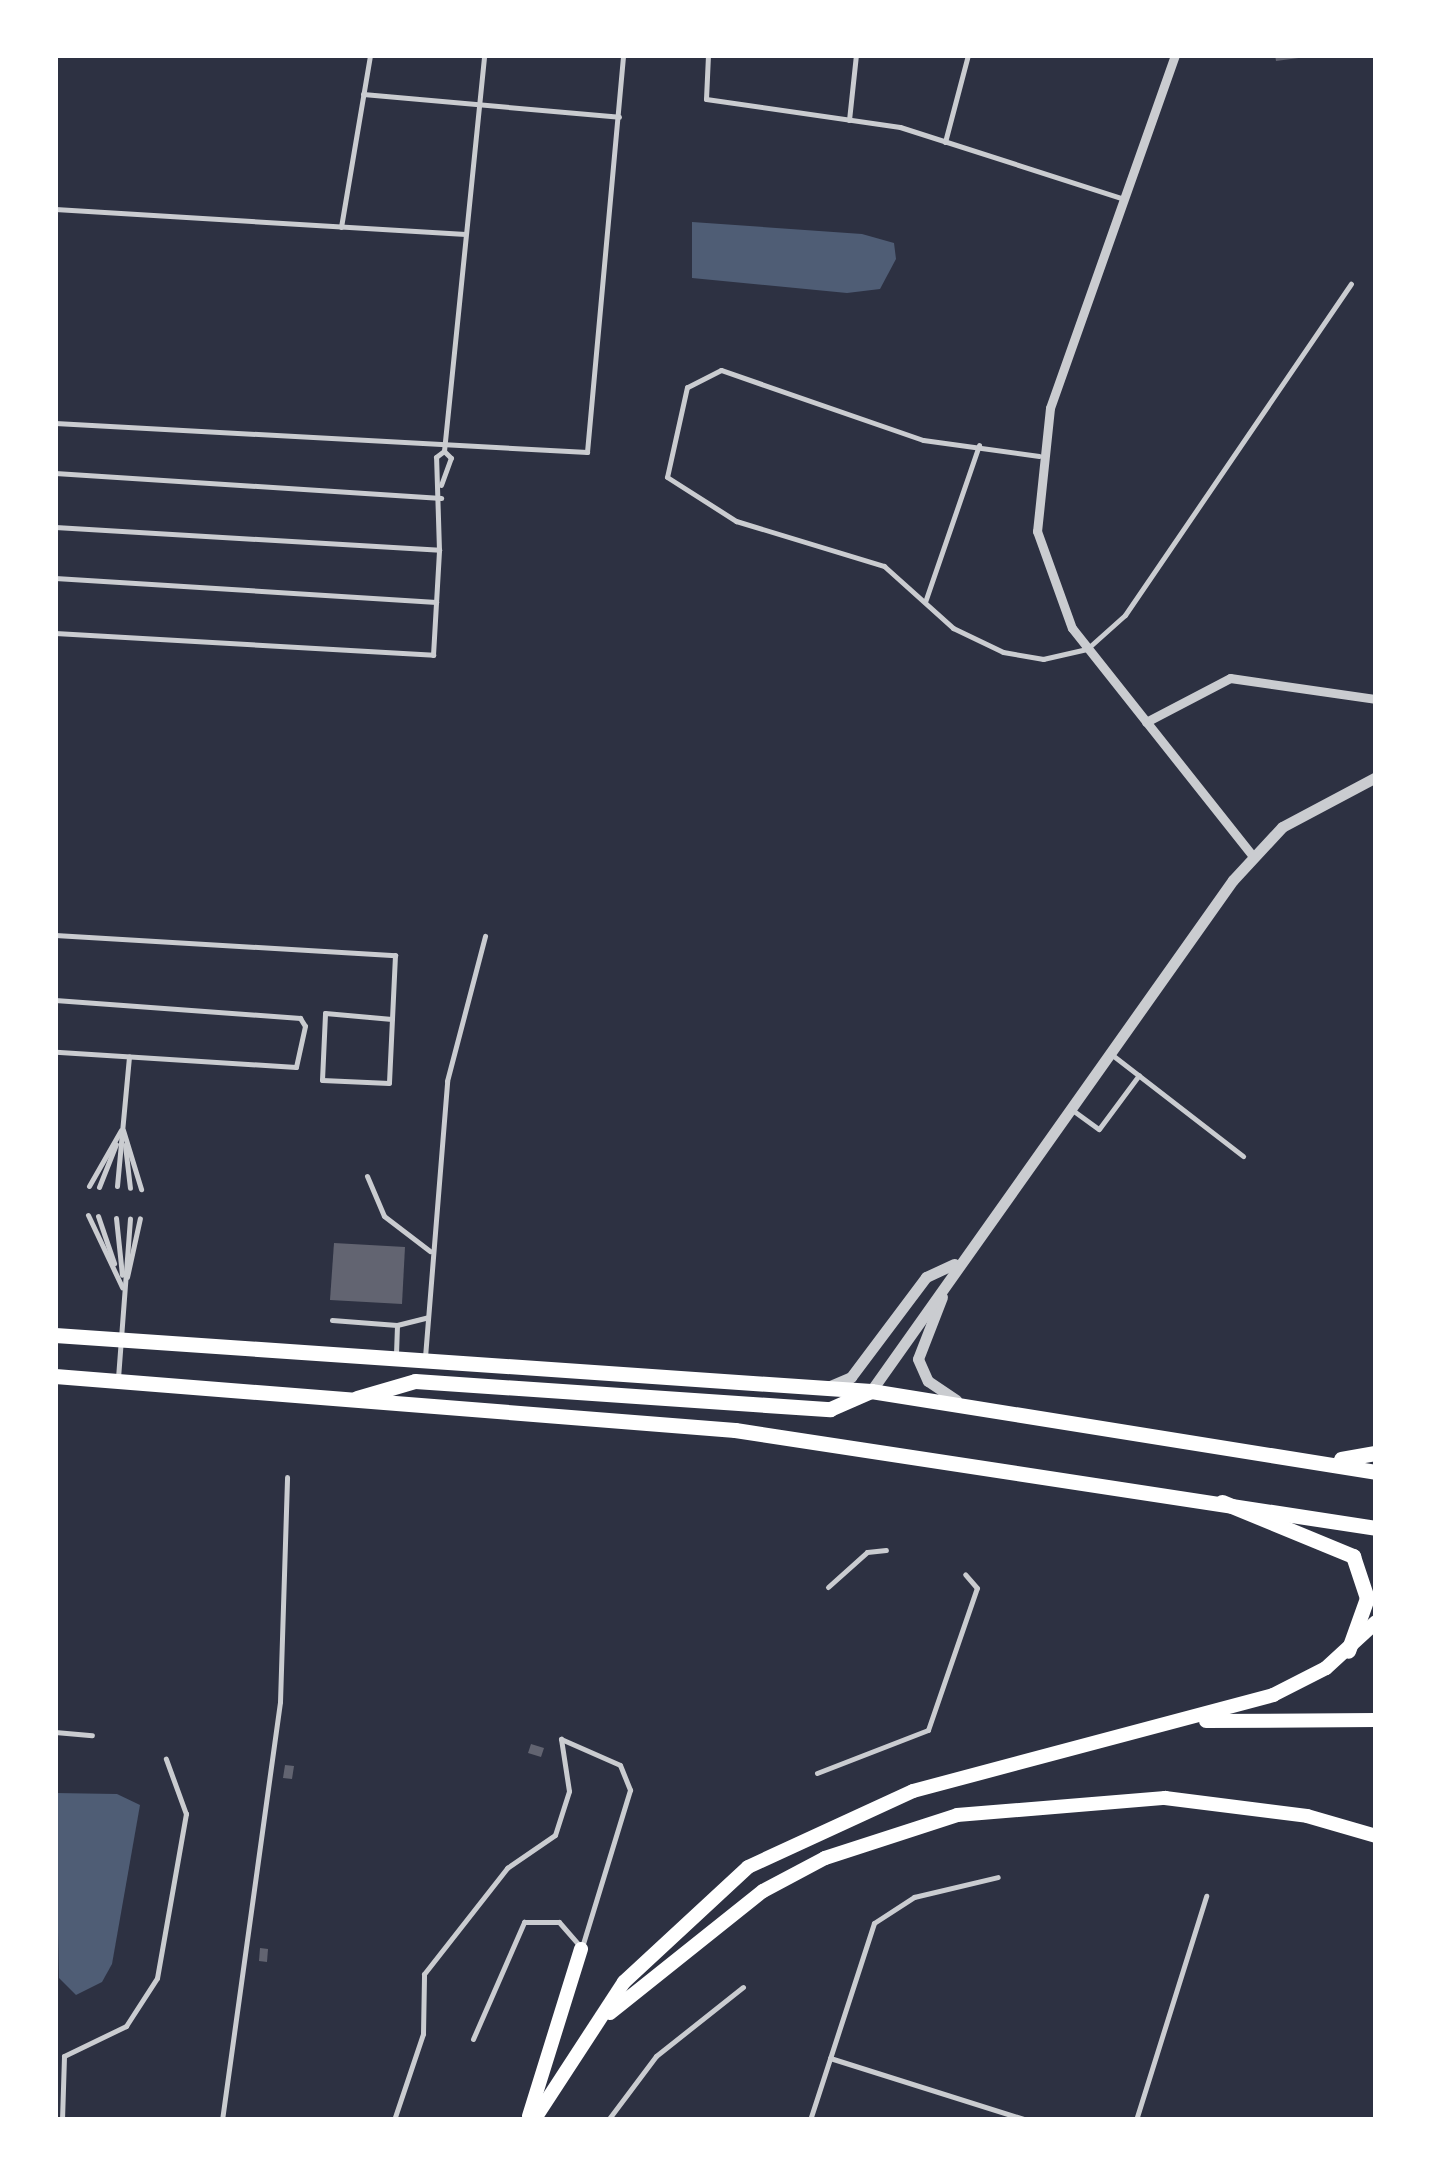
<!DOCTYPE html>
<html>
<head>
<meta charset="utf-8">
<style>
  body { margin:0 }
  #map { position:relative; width:1431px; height:2175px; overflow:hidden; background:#2d3142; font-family:"Golos Text",sans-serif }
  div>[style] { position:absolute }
  .water>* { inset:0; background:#4f5d75 }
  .building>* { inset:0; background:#626471 }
  .service>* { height:5px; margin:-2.5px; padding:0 2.5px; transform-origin:2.5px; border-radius:2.5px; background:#caccd0 }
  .minor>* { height:9px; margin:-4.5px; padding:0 4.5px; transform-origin:4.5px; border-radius:4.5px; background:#caccd0 }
  .tertiary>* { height:11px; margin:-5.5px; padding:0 5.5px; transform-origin:5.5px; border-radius:5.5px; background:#caccd0 }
  .secondary>* { height:14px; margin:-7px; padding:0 7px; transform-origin:7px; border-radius:7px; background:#fff }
  .primary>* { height:15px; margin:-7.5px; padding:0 7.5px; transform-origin:7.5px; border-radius:7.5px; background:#fff }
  span { translate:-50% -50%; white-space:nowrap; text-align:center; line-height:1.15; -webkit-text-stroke:9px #fff; paint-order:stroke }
  .frame { position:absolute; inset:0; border:58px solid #fff; pointer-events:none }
</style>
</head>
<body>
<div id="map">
  <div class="water">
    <div style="clip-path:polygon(692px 222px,862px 234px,894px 243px,896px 259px,880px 289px,847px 293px,692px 278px)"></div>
    <div style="clip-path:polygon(55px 1793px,117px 1794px,140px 1805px,112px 1964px,102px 1982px,76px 1995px,59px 1978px)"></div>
  </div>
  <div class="building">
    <div style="clip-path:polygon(1275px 55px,1305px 55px,1306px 57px,1276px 61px)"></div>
    <div style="clip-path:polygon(334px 1243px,405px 1247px,402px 1304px,330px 1300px)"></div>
    <div style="clip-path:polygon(531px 1744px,544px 1748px,541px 1757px,528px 1753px)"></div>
    <div style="clip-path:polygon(285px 1765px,294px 1766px,292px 1779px,283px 1778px)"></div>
    <div style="clip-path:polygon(260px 1948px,268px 1949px,267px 1962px,259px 1961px)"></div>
  </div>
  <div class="service">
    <div style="left:237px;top:55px;width:24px"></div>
    <div style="left:708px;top:55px;width:44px;rotate:92.6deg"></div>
    <div style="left:706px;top:99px;width:196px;rotate:8.2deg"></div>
    <div style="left:900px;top:127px;width:235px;rotate:17.8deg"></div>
    <div style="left:363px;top:94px;width:257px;rotate:5.1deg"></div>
    <div style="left:849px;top:120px;width:65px;rotate:-83.9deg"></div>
    <div style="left:945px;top:142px;width:90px;rotate:-75.2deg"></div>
    <div style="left:55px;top:209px;width:411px;rotate:3.5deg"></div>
    <div style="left:341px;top:227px;width:174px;rotate:-80.4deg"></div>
    <div style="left:55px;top:423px;width:533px;rotate:3.12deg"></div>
    <div style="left:587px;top:452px;width:399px;rotate:-84.8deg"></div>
    <div style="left:1039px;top:456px;width:117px;rotate:-172.1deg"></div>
    <div style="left:923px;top:440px;width:214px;rotate:-160.9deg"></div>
    <div style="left:721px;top:370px;width:38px;rotate:153deg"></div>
    <div style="left:687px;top:387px;width:92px;rotate:102.5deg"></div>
    <div style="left:667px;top:477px;width:82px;rotate:32.5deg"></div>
    <div style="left:736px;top:521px;width:155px;rotate:16.9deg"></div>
    <div style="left:884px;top:566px;width:93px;rotate:41.9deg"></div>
    <div style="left:953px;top:628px;width:55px;rotate:25.6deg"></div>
    <div style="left:1003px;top:652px;width:41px;rotate:9.9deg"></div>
    <div style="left:1043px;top:659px;width:45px;rotate:-12.8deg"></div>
    <div style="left:1087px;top:649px;width:51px;rotate:-41.8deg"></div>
    <div style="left:1125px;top:615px;width:401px;rotate:-55.7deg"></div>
    <div style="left:55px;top:473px;width:387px;rotate:3.7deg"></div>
    <div style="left:441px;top:485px;width:29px;rotate:-70deg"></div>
    <div style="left:451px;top:458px;width:10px;rotate:-135deg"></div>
    <div style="left:55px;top:527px;width:385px;rotate:3.4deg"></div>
    <div style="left:439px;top:550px;width:93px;rotate:-91.8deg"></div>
    <div style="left:436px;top:457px;width:10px;rotate:-37deg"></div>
    <div style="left:444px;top:451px;width:398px;rotate:-84.2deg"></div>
    <div style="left:55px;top:578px;width:382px;rotate:3.6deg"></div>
    <div style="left:925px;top:602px;width:166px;rotate:-71deg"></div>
    <div style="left:55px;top:633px;width:379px;rotate:3.3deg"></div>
    <div style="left:433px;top:655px;width:104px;rotate:-86.7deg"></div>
    <div style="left:55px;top:935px;width:341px;rotate:3.4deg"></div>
    <div style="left:395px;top:955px;width:128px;rotate:92.7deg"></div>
    <div style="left:389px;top:1083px;width:67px;rotate:-177.4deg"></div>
    <div style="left:322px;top:1080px;width:67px;rotate:-87.4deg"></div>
    <div style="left:325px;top:1013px;width:67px;rotate:5.1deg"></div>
    <div style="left:55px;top:1000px;width:246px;rotate:4.2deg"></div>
    <div style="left:300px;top:1018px;width:9px;rotate:58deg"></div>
    <div style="left:305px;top:1026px;width:42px;rotate:102.4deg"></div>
    <div style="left:296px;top:1067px;width:241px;rotate:-176.4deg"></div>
    <div style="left:1111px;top:1054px;width:167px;rotate:37.7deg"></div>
    <div style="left:1071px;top:1109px;width:34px;rotate:36deg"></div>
    <div style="left:1099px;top:1129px;width:67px;rotate:-53.5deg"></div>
    <div style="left:123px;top:1130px;width:62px;rotate:73deg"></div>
    <div style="left:125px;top:1145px;width:43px;rotate:83.4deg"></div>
    <div style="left:367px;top:1176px;width:43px;rotate:67deg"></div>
    <div style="left:384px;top:1216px;width:58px;rotate:37.3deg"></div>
    <div style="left:89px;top:1186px;width:64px;rotate:-60.3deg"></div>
    <div style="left:117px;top:1186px;width:130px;rotate:-84.7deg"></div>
    <div style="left:99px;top:1187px;width:46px;rotate:-68.4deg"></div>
    <div style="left:88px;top:1215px;width:80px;rotate:64.7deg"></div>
    <div style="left:98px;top:1216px;width:50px;rotate:71.2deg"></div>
    <div style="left:116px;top:1218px;width:57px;rotate:84deg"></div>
    <div style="left:127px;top:1277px;width:60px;rotate:-77.6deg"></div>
    <div style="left:332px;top:1320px;width:65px;rotate:4.4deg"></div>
    <div style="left:396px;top:1354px;width:29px;rotate:-88deg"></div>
    <div style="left:397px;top:1325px;width:32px;rotate:-14deg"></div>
    <div style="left:425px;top:1357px;width:277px;rotate:-85.4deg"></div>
    <div style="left:447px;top:1081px;width:150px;rotate:-75.3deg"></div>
    <div style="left:118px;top:1378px;width:160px;rotate:-85.7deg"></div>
    <div style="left:828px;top:1587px;width:52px;rotate:-41.9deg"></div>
    <div style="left:867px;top:1552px;width:19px;rotate:-6deg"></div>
    <div style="left:55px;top:1732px;width:37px;rotate:5deg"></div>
    <div style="left:561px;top:1739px;width:64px;rotate:23.8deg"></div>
    <div style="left:620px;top:1765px;width:27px;rotate:68deg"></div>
    <div style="left:630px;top:1790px;width:164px;rotate:107deg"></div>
    <div style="left:817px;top:1773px;width:119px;rotate:-21.2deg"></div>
    <div style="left:928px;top:1730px;width:150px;rotate:-71deg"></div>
    <div style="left:977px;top:1588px;width:18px;rotate:-131deg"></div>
    <div style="left:473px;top:2039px;width:128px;rotate:-66.4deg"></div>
    <div style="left:524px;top:1922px;width:35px"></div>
    <div style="left:559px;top:1922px;width:30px;rotate:49deg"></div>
    <div style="left:830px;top:2058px;width:207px;rotate:17.5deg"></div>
    <div style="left:62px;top:2120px;width:64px;rotate:-88.2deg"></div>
    <div style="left:64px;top:2056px;width:69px;rotate:-25.8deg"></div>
    <div style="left:126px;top:2026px;width:57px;rotate:-57.1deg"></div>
    <div style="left:157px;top:1978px;width:167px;rotate:-80deg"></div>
    <div style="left:186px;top:1814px;width:59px;rotate:-110deg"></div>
    <div style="left:222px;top:2120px;width:422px;rotate:-82.1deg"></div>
    <div style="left:280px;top:1702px;width:225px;rotate:-88.2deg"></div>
    <div style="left:394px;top:2120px;width:91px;rotate:-71.4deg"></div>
    <div style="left:423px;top:2034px;width:60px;rotate:-89deg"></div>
    <div style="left:424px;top:1974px;width:135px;rotate:-51.9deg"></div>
    <div style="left:507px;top:1868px;width:58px;rotate:-34.5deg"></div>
    <div style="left:555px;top:1835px;width:46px;rotate:-72.3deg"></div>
    <div style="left:569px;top:1791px;width:53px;rotate:-98.7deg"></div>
    <div style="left:608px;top:2120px;width:80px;rotate:-53.1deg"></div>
    <div style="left:656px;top:2056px;width:111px;rotate:-38.4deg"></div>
    <div style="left:810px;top:2120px;width:207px;rotate:-72deg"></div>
    <div style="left:874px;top:1923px;width:48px;rotate:-33deg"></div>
    <div style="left:914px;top:1897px;width:86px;rotate:-13.4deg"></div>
    <div style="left:1136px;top:2120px;width:235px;rotate:-72.6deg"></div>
  </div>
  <div class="minor">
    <div style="left:1175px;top:55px;width:374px;rotate:109.5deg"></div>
    <div style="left:1050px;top:408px;width:124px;rotate:96deg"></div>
    <div style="left:1037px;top:531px;width:103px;rotate:70.2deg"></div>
    <div style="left:1072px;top:628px;width:291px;rotate:51.6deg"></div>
    <div style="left:1146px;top:722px;width:95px;rotate:-27.6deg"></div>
    <div style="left:1230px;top:678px;width:148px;rotate:8.2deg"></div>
  </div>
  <div class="tertiary">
    <div style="left:942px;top:1297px;width:66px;rotate:111.2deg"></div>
    <div style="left:918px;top:1359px;width:24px;rotate:66deg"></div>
    <div style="left:928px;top:1381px;width:34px;rotate:34deg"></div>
    <div style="left:830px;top:1386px;width:23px;rotate:-23deg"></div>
    <div style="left:851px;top:1377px;width:125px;rotate:-53.1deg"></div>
    <div style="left:926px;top:1277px;width:31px;rotate:-25deg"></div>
    <div style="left:871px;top:1391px;width:626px;rotate:-54.69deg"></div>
    <div style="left:1233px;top:880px;width:72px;rotate:-47.2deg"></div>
    <div style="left:1282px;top:827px;width:106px;rotate:-28deg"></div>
  </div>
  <div class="secondary">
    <div style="left:1206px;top:1721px;width:170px;rotate:-0.3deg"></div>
    <div style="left:610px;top:2013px;width:196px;rotate:-38.6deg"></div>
    <div style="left:763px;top:1891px;width:70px;rotate:-28deg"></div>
    <div style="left:825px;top:1858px;width:139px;rotate:-18deg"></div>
    <div style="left:957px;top:1815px;width:209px;rotate:-4.7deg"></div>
    <div style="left:1165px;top:1798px;width:143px;rotate:7.2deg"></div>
    <div style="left:1307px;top:1816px;width:72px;rotate:16.2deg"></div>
    <div style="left:529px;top:2116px;width:175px;rotate:-72.7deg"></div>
    <div style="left:534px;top:2120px;width:165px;rotate:-56.9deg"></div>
    <div style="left:624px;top:1982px;width:169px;rotate:-42.8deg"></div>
    <div style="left:748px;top:1867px;width:182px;rotate:-24.7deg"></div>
    <div style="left:913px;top:1791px;width:373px;rotate:-14.9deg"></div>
    <div style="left:1273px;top:1695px;width:59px;rotate:-27deg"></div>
    <div style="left:1326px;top:1668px;width:68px;rotate:-42.6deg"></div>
  </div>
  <div class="primary">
    <div style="left:55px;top:1335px;width:818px;rotate:3.93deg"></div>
    <div style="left:871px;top:1391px;width:511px;rotate:9.11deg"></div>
    <div style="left:55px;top:1376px;width:682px;rotate:4.54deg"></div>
    <div style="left:735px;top:1430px;width:648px;rotate:8.69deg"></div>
    <div style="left:357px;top:1398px;width:60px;rotate:-16.3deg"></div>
    <div style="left:415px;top:1381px;width:416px;rotate:3.9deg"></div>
    <div style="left:830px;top:1409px;width:45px;rotate:-23.7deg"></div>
    <div style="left:1341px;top:1459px;width:36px;rotate:-10deg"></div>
    <div style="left:1222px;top:1502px;width:142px;rotate:22.4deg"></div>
    <div style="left:1353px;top:1556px;width:44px;rotate:71.6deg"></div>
    <div style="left:1367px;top:1598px;width:56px;rotate:109.7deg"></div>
  </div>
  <div class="frame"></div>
</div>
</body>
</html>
